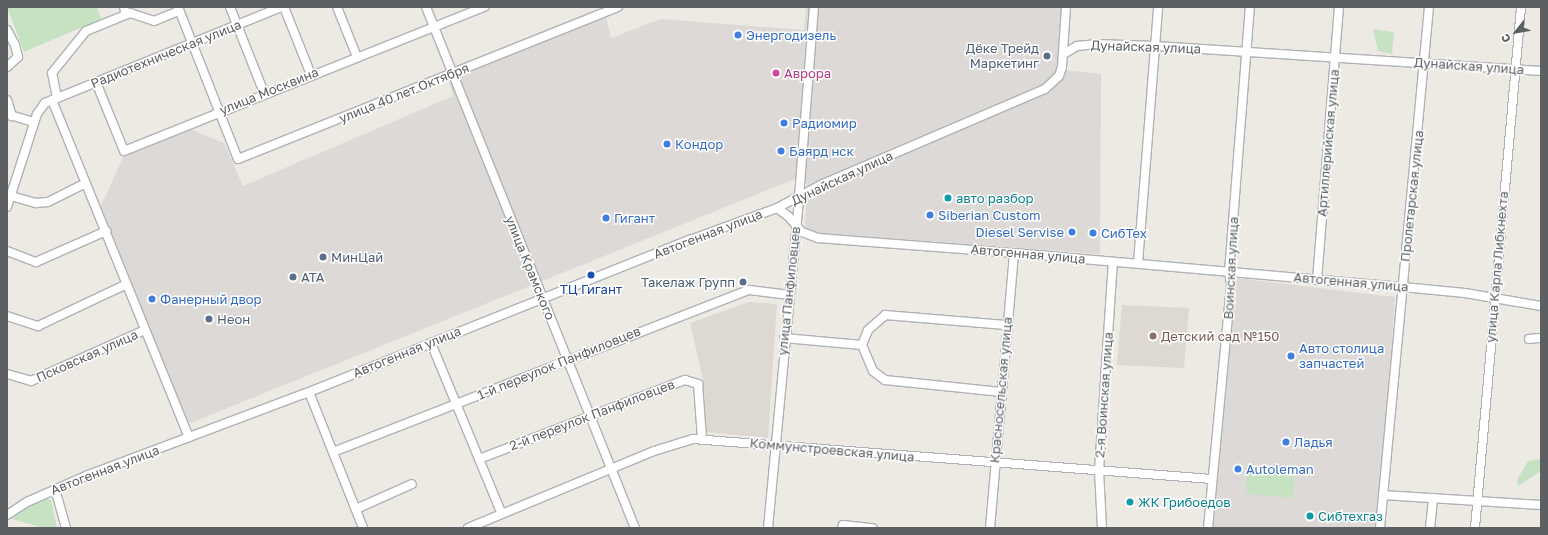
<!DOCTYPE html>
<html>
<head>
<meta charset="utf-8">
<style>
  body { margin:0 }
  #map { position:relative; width:1548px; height:535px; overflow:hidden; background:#edeae4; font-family:"Golos Text",sans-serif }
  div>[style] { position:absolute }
  .industrial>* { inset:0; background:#dcd9d6 }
  .education>* { inset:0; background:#ddd9d2 }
  .green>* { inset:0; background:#c6e2c3 }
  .roads { filter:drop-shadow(1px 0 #afb2b5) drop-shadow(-1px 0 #afb2b5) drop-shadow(0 1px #afb2b5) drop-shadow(0 -1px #afb2b5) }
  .minor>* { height:8px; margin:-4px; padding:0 4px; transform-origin:4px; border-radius:4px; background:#fff }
  .dots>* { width:11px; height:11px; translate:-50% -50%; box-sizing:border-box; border:2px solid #fff; border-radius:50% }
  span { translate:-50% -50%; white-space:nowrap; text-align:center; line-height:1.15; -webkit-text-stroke:3px #fff; paint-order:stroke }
  .shop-label { font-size:13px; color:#366cbe }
  .left { translate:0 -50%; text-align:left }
  .right { translate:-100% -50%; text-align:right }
  .street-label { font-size:13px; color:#5c6063 }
  .service-label { font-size:13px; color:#4e5e75 }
  .hotel-label { font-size:13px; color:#b23c85 }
  .culture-label { font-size:13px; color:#0d838f }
  .transit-label { font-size:13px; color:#164399 }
  .education-label { font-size:13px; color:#785e54 }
  .frame { position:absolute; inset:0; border:8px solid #5c6063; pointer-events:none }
  .north { position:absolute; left:1496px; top:12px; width:40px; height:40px; -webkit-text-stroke:3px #fff; paint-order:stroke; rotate:239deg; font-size:11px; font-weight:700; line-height:16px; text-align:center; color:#5c6063 }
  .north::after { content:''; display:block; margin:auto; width:14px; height:18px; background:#5c6063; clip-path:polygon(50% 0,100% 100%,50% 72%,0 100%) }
</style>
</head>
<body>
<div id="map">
  <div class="industrial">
    <div style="clip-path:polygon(806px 7px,1071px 7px,1065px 70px,1101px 74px,1100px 254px,819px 233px,805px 228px,807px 184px,803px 179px,795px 179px,188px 424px,101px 206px,126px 151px,182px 126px,224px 143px,243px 186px,453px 96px,446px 70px,593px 11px,605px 12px,611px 38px,661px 19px,804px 30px)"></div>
    <div style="clip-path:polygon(1236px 278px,1395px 297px,1379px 528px,1212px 528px)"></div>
  </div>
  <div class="education">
    <div style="clip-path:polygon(749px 302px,777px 304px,768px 438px,706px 432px,703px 379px,690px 323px)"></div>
    <div style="clip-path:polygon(1122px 305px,1189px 308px,1184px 368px,1117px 365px)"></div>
  </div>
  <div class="green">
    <div style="clip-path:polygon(7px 7px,97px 7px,101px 19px,24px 52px)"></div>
    <div style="clip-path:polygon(1373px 29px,1394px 32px,1392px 54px,1378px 51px)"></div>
    <div style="clip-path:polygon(1541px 459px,1541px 471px,1518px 486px,1517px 480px,1528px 461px)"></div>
    <div style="clip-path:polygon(1252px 470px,1292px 474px,1295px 479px,1293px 496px,1290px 498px,1248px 494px,1246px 491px,1247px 474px)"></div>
    <div style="clip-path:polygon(45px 498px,51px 500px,57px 528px,43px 528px,12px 519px,29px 505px)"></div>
  </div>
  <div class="roads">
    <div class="minor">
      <div style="left:124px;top:7px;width:8px;rotate:76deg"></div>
      <div style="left:178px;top:7px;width:163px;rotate:68.5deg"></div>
      <div style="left:238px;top:159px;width:409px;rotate:-21.8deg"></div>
      <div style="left:230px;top:7px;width:92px;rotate:68.4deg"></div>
      <div style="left:284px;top:7px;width:73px;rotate:68.3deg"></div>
      <div style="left:337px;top:7px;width:54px;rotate:68.2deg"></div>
      <div style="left:426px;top:7px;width:561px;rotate:68.14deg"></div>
      <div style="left:7px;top:30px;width:17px;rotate:62deg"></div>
      <div style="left:15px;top:45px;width:12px;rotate:76deg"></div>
      <div style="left:18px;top:57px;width:15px;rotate:138deg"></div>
      <div style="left:1065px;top:53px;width:14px;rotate:-30deg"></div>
      <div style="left:1077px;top:46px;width:18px;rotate:-6deg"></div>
      <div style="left:1095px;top:44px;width:61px;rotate:1.9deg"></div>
      <div style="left:1156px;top:46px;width:386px;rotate:3.7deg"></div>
      <div style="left:96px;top:82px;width:74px;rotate:67.9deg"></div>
      <div style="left:124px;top:151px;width:388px;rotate:-21.8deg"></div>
      <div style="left:57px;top:98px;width:25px;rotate:-101deg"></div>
      <div style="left:52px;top:73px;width:54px;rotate:-51deg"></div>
      <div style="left:86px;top:31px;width:48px;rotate:-22.2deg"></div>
      <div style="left:130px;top:13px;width:25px;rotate:18deg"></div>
      <div style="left:154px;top:21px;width:27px;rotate:-22deg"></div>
      <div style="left:7px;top:100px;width:17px;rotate:73deg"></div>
      <div style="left:52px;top:100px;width:364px;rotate:67.9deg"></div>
      <div style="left:7px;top:114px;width:28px;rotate:17deg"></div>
      <div style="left:11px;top:196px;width:26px;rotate:16deg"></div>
      <div style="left:36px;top:203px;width:12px;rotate:-5deg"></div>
      <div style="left:48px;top:202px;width:42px;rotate:-26.6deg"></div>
      <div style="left:7px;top:207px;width:98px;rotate:-72.1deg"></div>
      <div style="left:37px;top:114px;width:14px;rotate:-54deg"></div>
      <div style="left:45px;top:103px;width:255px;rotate:-22.1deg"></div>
      <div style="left:777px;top:208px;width:52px;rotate:-27.6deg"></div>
      <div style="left:823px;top:184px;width:241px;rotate:-23.2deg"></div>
      <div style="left:1045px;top:89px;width:19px;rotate:-43deg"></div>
      <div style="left:1059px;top:76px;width:9px;rotate:-72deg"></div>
      <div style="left:1062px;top:67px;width:60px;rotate:-86.2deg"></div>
      <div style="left:7px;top:251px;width:31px;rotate:21deg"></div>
      <div style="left:36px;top:262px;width:77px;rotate:-23.9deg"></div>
      <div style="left:1138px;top:263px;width:257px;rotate:-85.5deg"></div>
      <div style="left:1317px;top:280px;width:274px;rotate:-85.4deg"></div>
      <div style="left:7px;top:316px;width:33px;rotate:18deg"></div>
      <div style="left:38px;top:326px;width:98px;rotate:-25.3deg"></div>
      <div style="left:784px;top:338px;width:78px;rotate:5.1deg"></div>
      <div style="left:862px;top:345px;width:28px;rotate:67deg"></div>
      <div style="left:873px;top:371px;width:15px;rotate:37deg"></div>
      <div style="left:885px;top:380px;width:117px;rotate:5.9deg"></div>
      <div style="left:1529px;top:339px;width:12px;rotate:-5deg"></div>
      <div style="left:431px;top:343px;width:185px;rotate:67.5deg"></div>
      <div style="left:862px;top:345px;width:16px;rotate:-68deg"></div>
      <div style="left:868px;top:330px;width:23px;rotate:-41deg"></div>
      <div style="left:885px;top:315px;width:121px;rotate:4.7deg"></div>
      <div style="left:7px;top:374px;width:25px;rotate:16deg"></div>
      <div style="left:31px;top:381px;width:125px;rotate:-24.1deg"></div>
      <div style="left:309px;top:392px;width:146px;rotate:68.3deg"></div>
      <div style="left:333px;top:452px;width:446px;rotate:-21.3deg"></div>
      <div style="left:749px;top:290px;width:39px;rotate:7deg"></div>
      <div style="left:479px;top:459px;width:221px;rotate:-21deg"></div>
      <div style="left:685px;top:380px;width:14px;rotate:17deg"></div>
      <div style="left:698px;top:384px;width:55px;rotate:85.8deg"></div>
      <div style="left:55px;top:489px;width:41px;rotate:74.2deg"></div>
      <div style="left:1383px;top:495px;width:158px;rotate:3.6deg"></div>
      <div style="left:356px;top:509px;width:61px;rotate:-24.1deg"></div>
      <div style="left:7px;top:515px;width:24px;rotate:-33deg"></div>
      <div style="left:27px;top:502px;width:67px;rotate:-23.9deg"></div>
      <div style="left:88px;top:475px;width:231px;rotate:-20.6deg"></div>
      <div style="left:304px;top:394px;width:416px;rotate:-21.8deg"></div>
      <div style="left:690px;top:240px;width:93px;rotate:-20.2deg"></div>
      <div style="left:777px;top:208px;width:14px;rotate:36deg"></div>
      <div style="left:788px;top:216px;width:21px;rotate:49deg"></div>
      <div style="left:802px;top:232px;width:17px;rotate:21deg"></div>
      <div style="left:818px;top:238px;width:197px;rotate:4.4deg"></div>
      <div style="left:1014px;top:253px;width:390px;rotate:5deg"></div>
      <div style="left:1403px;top:287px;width:62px;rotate:5.5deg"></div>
      <div style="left:1465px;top:293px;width:77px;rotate:9.7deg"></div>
      <div style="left:468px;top:528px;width:201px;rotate:-22.5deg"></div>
      <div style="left:654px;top:451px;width:41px;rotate:-17.1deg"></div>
      <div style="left:693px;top:439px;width:521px;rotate:4.41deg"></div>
      <div style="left:768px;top:528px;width:332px;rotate:-84.6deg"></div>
      <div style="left:799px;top:197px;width:191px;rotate:-85.5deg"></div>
      <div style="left:842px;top:528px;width:3px;rotate:-72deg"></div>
      <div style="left:843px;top:525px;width:30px;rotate:6deg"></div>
      <div style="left:990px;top:528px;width:276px;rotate:-85deg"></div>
      <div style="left:1102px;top:528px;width:57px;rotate:-93deg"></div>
      <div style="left:1099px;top:471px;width:209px;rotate:-86.2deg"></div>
      <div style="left:1208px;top:528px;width:245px;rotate:-84.6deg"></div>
      <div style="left:1231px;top:284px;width:12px;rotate:-99deg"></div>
      <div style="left:1229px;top:272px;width:266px;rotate:-85.5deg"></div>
      <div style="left:1380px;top:528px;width:523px;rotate:-84.63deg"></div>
      <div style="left:1430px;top:528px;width:30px;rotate:-84deg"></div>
      <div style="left:1475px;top:528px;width:523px;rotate:-84.95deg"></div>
    </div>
  </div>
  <div class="dots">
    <div style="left:738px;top:35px;background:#3f7fe0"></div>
    <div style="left:1047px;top:56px;background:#5c6f8a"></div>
    <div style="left:776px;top:73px;background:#d1479c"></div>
    <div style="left:784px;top:123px;background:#3f7fe0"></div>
    <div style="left:667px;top:144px;background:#3f7fe0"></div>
    <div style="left:781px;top:151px;background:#3f7fe0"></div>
    <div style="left:948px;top:198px;background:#0f9aa8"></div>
    <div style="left:930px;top:215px;background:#3f7fe0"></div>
    <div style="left:606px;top:218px;background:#3f7fe0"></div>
    <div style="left:1072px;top:232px;background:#3f7fe0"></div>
    <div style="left:1093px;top:233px;background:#3f7fe0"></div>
    <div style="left:323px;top:257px;background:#5c6f8a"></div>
    <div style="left:591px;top:275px;background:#1a4fb4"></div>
    <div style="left:293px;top:277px;background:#5c6f8a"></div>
    <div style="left:743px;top:282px;background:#5c6f8a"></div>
    <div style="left:152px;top:299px;background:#3f7fe0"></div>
    <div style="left:209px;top:319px;background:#5c6f8a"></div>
    <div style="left:1153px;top:336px;background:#8d6e63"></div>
    <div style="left:1291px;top:356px;background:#3f7fe0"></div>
    <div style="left:1286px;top:442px;background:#3f7fe0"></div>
    <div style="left:1238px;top:469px;background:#3f7fe0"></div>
    <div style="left:1130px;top:502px;background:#0f9aa8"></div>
    <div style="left:1310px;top:516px;background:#0f9aa8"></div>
  </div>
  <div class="shop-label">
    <span class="left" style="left:746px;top:35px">Энергодизель</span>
    <span class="left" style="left:792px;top:123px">Радиомир</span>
    <span class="left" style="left:675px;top:144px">Кондор</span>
    <span class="left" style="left:789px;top:151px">Баярд нск</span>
    <span class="left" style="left:938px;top:215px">Siberian Custom</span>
    <span class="left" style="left:614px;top:218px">Гигант</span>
    <span class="right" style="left:1064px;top:232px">Diesel Servise</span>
    <span class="left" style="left:1101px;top:233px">СибТех</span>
    <span class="left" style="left:160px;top:299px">Фанерный двор</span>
    <span class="left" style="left:1299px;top:356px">Авто столица<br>запчастей</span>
    <span class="left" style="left:1294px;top:442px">Ладья</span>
    <span class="left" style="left:1246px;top:469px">Autoleman</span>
  </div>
  <div class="street-label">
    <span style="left:1146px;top:47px;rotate:2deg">Дунайская улица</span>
    <span style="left:166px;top:54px;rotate:-22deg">Радиотехническая улица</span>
    <span style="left:1469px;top:66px;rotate:4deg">Дунайская улица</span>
    <span style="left:269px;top:91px;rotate:-22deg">улица Москвина</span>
    <span style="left:404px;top:93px;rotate:-22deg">улица 40 лет Октября</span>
    <span style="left:1328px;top:143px;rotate:-85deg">Артиллерийская улица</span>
    <span style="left:842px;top:178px;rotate:-25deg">Дунайская улица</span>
    <span style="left:1412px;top:196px;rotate:-84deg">Пролетарская улица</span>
    <span style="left:708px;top:234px;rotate:-21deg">Автогенная улица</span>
    <span style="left:1028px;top:254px;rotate:5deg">Автогенная улица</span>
    <span style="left:1497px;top:267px;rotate:-85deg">улица Карла Либкнехта</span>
    <span style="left:530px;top:268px;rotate:68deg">улица Крамского</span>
    <span style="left:1231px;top:268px;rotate:-87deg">Воинская улица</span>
    <span style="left:1351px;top:282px;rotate:5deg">Автогенная улица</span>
    <span style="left:789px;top:291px;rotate:-84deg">улица Панфиловцев</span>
    <span style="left:407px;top:352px;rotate:-22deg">Автогенная улица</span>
    <span style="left:87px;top:356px;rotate:-24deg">Псковская улица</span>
    <span style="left:559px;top:363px;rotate:-22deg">1-й переулок Панфиловцев</span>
    <span style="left:1001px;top:390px;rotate:-85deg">Красносельская улица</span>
    <span style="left:1104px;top:395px;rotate:-86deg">2-я Воинская улица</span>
    <span style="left:592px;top:415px;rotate:-21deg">2-й переулок Панфиловцев</span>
    <span style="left:832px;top:450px;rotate:5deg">Коммунстроевская улица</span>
    <span style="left:105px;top:470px;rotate:-21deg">Автогенная улица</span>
  </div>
  <div class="service-label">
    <span class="right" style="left:1039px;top:56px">Дёке Трейд<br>Маркетинг</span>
    <span class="left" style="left:331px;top:257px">МинЦай</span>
    <span class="left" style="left:301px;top:277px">АТА</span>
    <span class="right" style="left:735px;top:282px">Такелаж Групп</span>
    <span class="left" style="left:217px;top:319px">Неон</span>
  </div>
  <div class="hotel-label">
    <span class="left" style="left:784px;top:73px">Аврора</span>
  </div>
  <div class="culture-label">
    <span class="left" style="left:956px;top:198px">авто разбор</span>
    <span class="left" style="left:1138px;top:502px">ЖК Грибоедов</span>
    <span class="left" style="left:1318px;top:516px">Сибтехгаз</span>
  </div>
  <div class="transit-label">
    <span style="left:591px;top:289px">ТЦ Гигант</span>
  </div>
  <div class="education-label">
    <span class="left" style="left:1161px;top:336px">Детский сад №150</span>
  </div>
  <div class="frame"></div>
  <div class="north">С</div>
</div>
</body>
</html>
